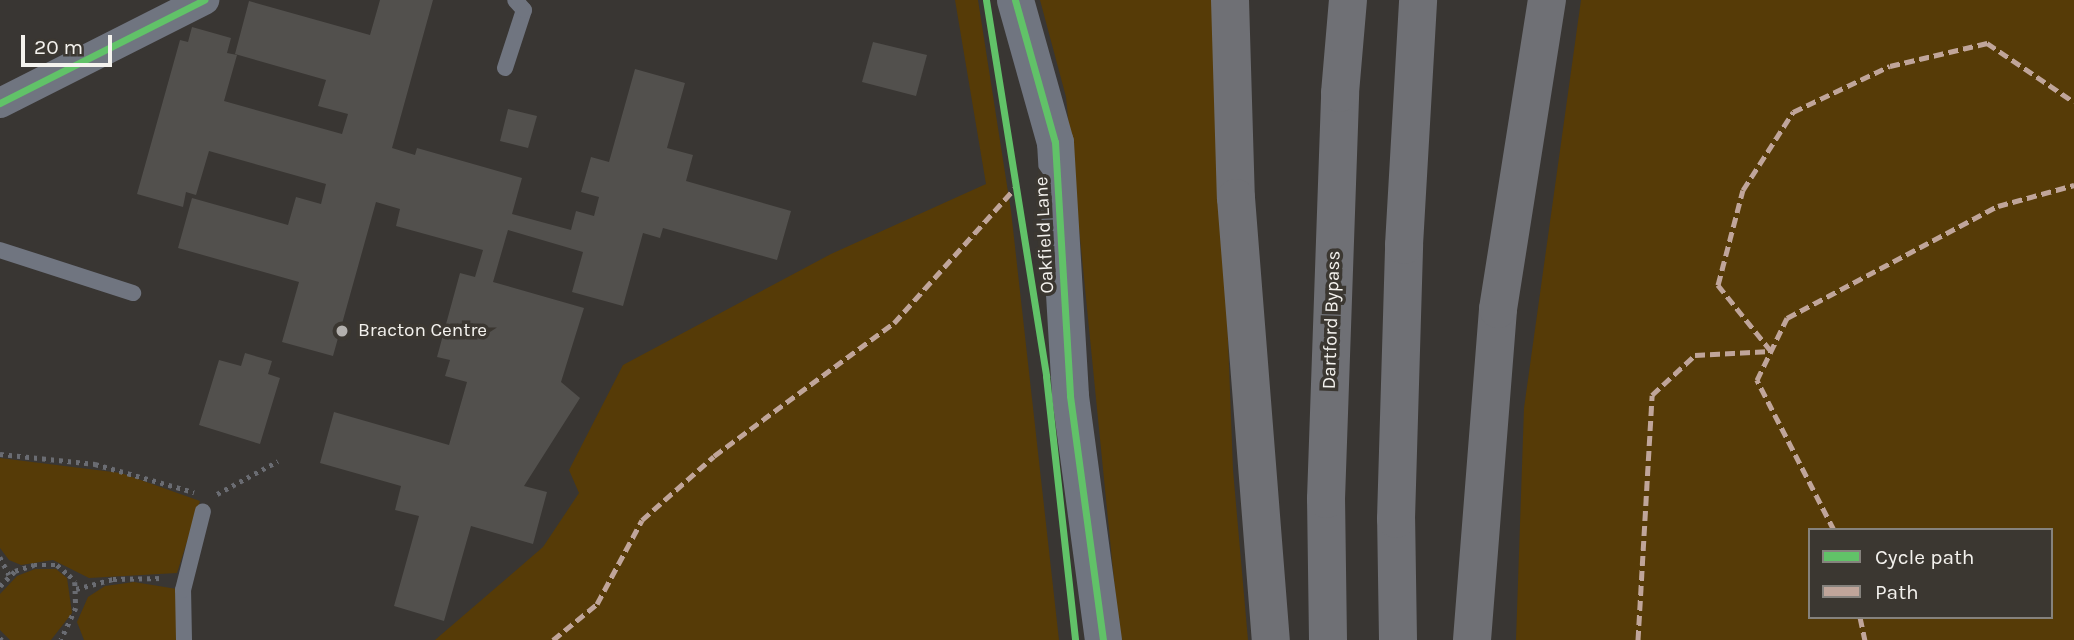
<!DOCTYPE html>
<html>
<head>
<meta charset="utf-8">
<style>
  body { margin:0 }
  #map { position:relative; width:2074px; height:640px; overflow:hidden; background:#393633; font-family:Karla,sans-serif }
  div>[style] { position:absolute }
  .green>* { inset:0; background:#563b07 }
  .building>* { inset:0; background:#52504d }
  .path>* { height:4.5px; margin-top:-2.25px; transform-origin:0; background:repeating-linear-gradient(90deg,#6a6c72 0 3.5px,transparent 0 8.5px) }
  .service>* { height:16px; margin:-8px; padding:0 8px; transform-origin:8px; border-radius:8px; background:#707580 }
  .minor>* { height:30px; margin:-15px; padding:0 15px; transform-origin:15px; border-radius:15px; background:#707580 }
  .tertiary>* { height:37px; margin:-18.5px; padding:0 18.5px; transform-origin:18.5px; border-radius:18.5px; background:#707580 }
  .trunk>* { height:38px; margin:-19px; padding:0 19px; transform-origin:19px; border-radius:19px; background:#6f7075 }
  .quiet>* { height:5px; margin-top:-2.5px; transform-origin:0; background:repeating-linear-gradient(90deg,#c0a59a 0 10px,transparent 0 15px) }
  .cycleway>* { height:7px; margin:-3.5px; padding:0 3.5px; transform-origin:3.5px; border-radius:3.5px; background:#61c268 }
  .dots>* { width:19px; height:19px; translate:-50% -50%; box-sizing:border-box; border:4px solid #3b3731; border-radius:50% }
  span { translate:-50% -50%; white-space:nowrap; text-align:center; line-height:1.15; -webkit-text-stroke:7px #3b3731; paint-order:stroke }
  .street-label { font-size:19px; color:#f4f2ee }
  .poi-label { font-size:19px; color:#f4f2ee }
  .left { translate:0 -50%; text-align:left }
  .legend { position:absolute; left:1808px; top:528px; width:245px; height:91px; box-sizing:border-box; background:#3b3731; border:2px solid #85827d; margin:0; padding:9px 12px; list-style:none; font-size:21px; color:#f4f2ee }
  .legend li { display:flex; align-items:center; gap:14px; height:35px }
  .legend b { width:35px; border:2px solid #85827d }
  .scale { position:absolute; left:21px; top:35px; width:91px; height:32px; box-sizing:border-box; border:4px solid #f4f2ee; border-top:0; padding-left:9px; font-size:21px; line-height:24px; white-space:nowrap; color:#f4f2ee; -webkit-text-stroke:5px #3b3731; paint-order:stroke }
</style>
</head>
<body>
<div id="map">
  <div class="green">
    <div style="clip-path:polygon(955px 0,978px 0,1011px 211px,1059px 640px,435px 640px,543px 547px,579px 493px,569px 470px,623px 365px,831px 254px,986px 184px)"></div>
    <div style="clip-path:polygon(1040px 0,1215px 0,1233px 470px,1248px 640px,1120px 640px,1066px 97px)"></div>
    <div style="clip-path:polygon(evenodd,1581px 0,2074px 0,2074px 640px,1516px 640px,1524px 408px,1581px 0,1810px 530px,2051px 530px,2051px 617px,1810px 617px,1810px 530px)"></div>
    <div style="clip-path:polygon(0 458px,121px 473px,200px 501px,177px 573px,89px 578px,53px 560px,21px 565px,9px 560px,0 548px)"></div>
    <div style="clip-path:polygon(35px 569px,56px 569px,67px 578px,72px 613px,51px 640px,10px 640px,0 630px,0 594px,17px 576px)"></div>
    <div style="clip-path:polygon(134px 582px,177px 589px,176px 640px,84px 640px,77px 622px,88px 597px,105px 586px)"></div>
  </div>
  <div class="building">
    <div style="clip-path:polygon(380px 0,433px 0,392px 148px,415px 155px,417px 148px,522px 178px,512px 214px,571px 230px,576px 211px,594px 216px,599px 197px,581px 192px,591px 157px,609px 162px,635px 69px,685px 83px,667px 148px,693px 155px,686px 181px,791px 211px,777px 260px,663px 228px,660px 238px,643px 233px,623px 306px,572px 292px,583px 252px,508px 230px,493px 282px,584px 308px,561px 382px,580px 398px,524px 486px,547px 492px,533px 544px,471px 526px,444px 621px,394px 606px,419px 516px,395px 510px,401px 486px,320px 463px,334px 412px,449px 445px,467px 382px,445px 376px,450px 360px,437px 357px,460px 273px,475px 277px,483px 250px,396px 226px,400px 209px,376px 202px,333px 356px,282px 342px,299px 282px,178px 248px,192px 198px,288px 225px,296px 197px,321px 204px,326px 184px,209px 151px,196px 195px,186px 192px,183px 207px,137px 194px,180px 40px,188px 42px,192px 27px,231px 38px,227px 53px,237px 55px,224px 101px,342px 134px,348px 114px,318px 106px,326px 80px,235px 54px,249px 1px,370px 35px)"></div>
    <div style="clip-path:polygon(873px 42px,927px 55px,916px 96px,862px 82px)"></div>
    <div style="clip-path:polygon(508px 109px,537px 116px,528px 148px,500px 141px)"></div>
    <div style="clip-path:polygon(245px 353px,272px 361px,268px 374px,280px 378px,260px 444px,199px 425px,219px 360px,241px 366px)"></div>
  </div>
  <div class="path">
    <div style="left:0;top:454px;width:96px;rotate:6deg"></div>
    <div style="left:95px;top:464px;width:103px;rotate:15.8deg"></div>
    <div style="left:217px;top:494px;width:69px;rotate:-28.4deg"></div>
    <div style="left:0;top:557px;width:20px;rotate:63deg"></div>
    <div style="left:0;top:586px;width:21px;rotate:-45deg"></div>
    <div style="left:15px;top:571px;width:20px;rotate:-18deg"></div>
    <div style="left:34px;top:565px;width:23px"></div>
    <div style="left:57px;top:565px;width:16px;rotate:40deg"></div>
    <div style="left:69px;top:575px;width:9px;rotate:49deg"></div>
    <div style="left:75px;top:582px;width:26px;rotate:88deg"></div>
    <div style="left:76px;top:608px;width:35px;rotate:115deg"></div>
    <div style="left:76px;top:589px;width:38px;rotate:-15deg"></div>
    <div style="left:113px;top:579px;width:50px;rotate:-1.1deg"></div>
    <div style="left:0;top:638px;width:3px;rotate:45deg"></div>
  </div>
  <div class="service">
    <div style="left:505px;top:68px;width:61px;rotate:-71.9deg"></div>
    <div style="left:524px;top:10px;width:13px;rotate:-132deg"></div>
    <div style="left:0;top:250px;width:140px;rotate:17.9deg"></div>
    <div style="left:184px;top:640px;width:50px;rotate:-91.1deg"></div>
    <div style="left:183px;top:590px;width:81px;rotate:-75.8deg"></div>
  </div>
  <div class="minor">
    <div style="left:0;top:103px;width:229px;rotate:-26.8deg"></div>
  </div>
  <div class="tertiary">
    <div style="left:1015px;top:0;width:148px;rotate:74.3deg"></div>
    <div style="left:1055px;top:142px;width:254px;rotate:86.6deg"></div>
    <div style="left:1070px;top:396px;width:246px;rotate:82.3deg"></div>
  </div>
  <div class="trunk">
    <div style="left:1230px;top:0;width:198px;rotate:88.3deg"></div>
    <div style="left:1236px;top:198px;width:443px;rotate:85.5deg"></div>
    <div style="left:1328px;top:640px;width:141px;rotate:-90.8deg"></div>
    <div style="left:1326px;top:499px;width:406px;rotate:-88deg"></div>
    <div style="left:1340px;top:93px;width:93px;rotate:-85.1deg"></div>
    <div style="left:1398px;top:640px;width:121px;rotate:-90.9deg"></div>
    <div style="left:1396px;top:519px;width:274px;rotate:-88.3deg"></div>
    <div style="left:1404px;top:245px;width:245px;rotate:-86.7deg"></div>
    <div style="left:1472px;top:640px;width:332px;rotate:-85.5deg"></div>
    <div style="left:1498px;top:309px;width:313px;rotate:-81deg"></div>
  </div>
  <div class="quiet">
    <div style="left:1771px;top:351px;width:85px;rotate:-128.8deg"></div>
    <div style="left:1718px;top:285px;width:98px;rotate:-75.3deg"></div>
    <div style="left:1743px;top:190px;width:93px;rotate:-57.3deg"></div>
    <div style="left:1793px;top:112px;width:107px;rotate:-25.4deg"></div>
    <div style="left:1890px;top:66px;width:100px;rotate:-13.3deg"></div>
    <div style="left:1987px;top:43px;width:105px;rotate:34.1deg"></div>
    <div style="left:1834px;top:530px;width:169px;rotate:-117.2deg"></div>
    <div style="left:1757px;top:380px;width:69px;rotate:-64.2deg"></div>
    <div style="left:1787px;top:318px;width:239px;rotate:-28deg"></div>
    <div style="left:1998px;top:206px;width:79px;rotate:-15.4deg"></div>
    <div style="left:1860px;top:617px;width:24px;rotate:78deg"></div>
    <div style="left:553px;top:640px;width:57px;rotate:-39.3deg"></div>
    <div style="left:597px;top:604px;width:95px;rotate:-61.8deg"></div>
    <div style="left:642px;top:520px;width:96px;rotate:-41.6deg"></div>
    <div style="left:714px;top:456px;width:224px;rotate:-36.5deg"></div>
    <div style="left:894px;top:323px;width:183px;rotate:-48.1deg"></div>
    <div style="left:1638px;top:640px;width:245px;rotate:-86.7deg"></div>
    <div style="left:1652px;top:395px;width:59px;rotate:-42.9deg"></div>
    <div style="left:1695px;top:355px;width:76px;rotate:-3deg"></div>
  </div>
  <div class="cycleway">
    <div style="left:986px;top:0;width:381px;rotate:80.9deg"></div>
    <div style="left:1046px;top:376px;width:266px;rotate:83.7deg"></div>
    <div style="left:1015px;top:0;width:148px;rotate:74.3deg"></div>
    <div style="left:1055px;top:142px;width:254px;rotate:86.6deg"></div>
    <div style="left:1070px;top:396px;width:246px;rotate:82.3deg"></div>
    <div style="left:0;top:103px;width:229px;rotate:-26.8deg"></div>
  </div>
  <div class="dots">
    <div style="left:342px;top:331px;background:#b3b0ad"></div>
  </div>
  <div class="street-label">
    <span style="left:1045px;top:235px;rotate:-93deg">Oakfield Lane</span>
    <span style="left:1332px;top:320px;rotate:-88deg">Dartford Bypass</span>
  </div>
  <div class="poi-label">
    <span class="left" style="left:358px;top:331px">Bracton Centre</span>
  </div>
  <ul class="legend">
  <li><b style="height:9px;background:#61c268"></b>Cycle path</li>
  <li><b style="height:9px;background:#c0a59a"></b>Path</li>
  </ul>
  <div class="scale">20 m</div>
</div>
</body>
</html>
